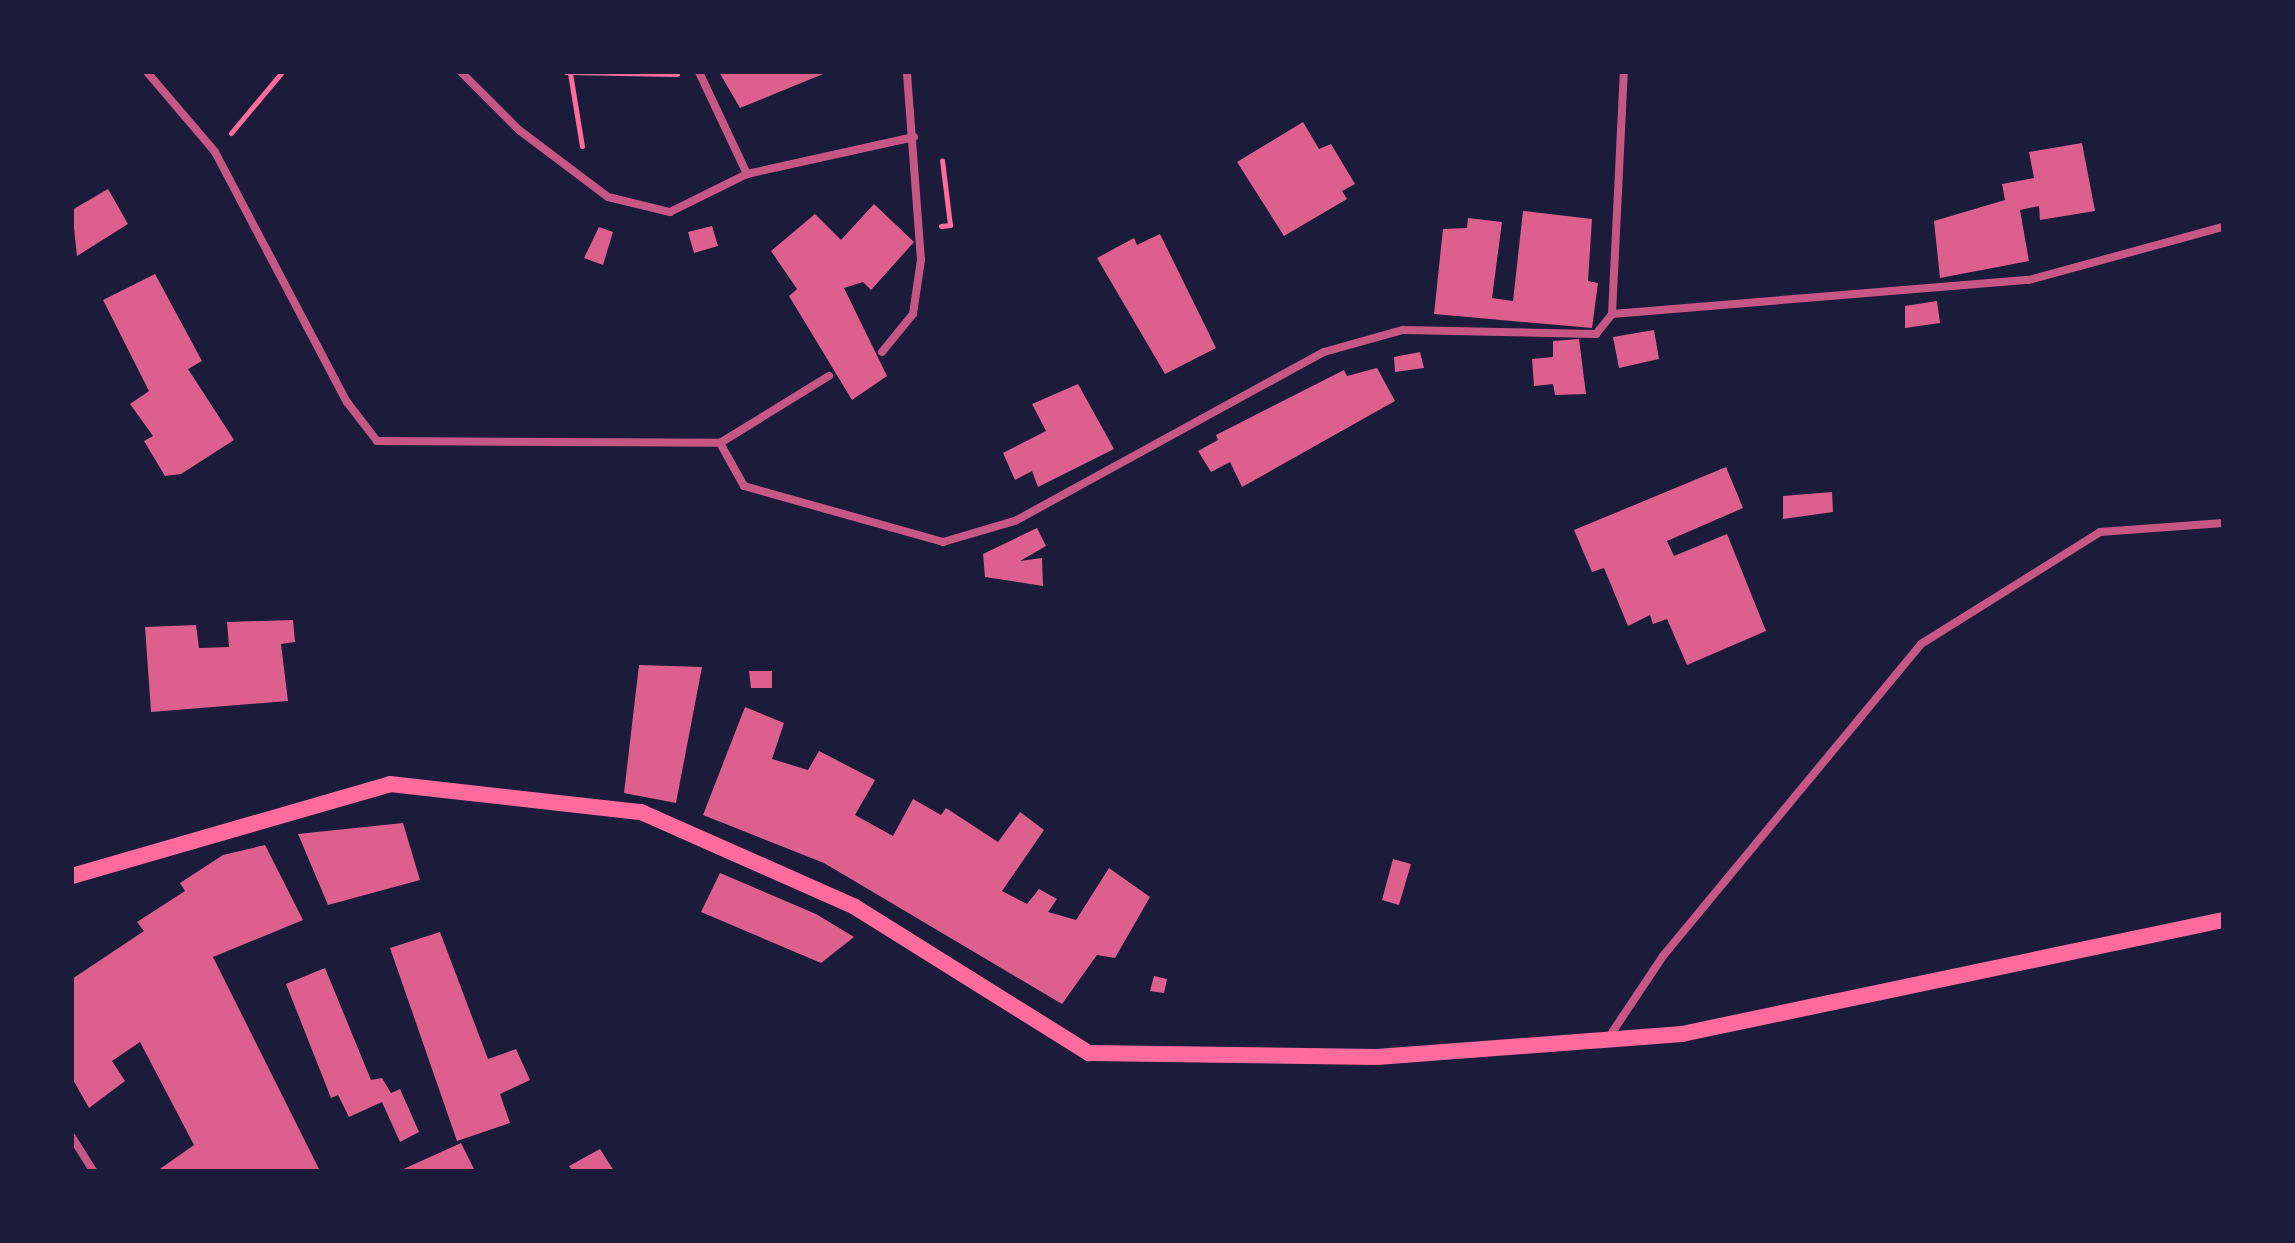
<!DOCTYPE html>
<html>
<head>
<meta charset="utf-8">
<style>
  body { margin:0 }
  #map { position:relative; width:2295px; height:1243px; overflow:hidden; background:#1b1b3a; font-family:Merriweather,serif }
  div>[style] { position:absolute }
  .building>* { inset:0; background:#dd5f8e }
  .path>* { height:5px; margin:-2.5px; padding:0 2.5px; transform-origin:2.5px; border-radius:2.5px; background:#ff6b9d }
  .minor>* { height:8px; margin:-4px; padding:0 4px; transform-origin:4px; border-radius:4px; background:#c65784 }
  .secondary>* { height:16px; margin:-8px; padding:0 8px; transform-origin:8px; border-radius:8px; background:#ff6b9d }
  span { translate:-50% -50%; white-space:nowrap; text-align:center; line-height:1.15; -webkit-text-stroke:8px #1b1b3a; paint-order:stroke }
  .frame { position:absolute; inset:0; border:74px solid #1b1b3a; pointer-events:none }
</style>
</head>
<body>
<div id="map">
  <div class="building">
    <div style="clip-path:polygon(719px 72px,828px 72px,740px 108px)"></div>
    <div style="clip-path:polygon(1303px 122px,1319px 149px,1331px 144px,1355px 184px,1342px 191px,1347px 199px,1284px 236px,1237px 162px)"></div>
    <div style="clip-path:polygon(2082px 143px,2095px 211px,2040px 220px,2039px 206px,2020px 210px,2029px 261px,1940px 278px,1934px 221px,2005px 200px,2002px 184px,2034px 178px,2029px 152px)"></div>
    <div style="clip-path:polygon(108px 189px,128px 224px,77px 256px,72px 210px)"></div>
    <div style="clip-path:polygon(874px 204px,914px 242px,871px 290px,863px 282px,844px 288px,887px 376px,852px 400px,789px 296px,797px 289px,771px 251px,815px 214px,841px 240px)"></div>
    <div style="clip-path:polygon(1523px 211px,1592px 219px,1588px 281px,1598px 283px,1592px 328px,1434px 314px,1443px 229px,1467px 228px,1468px 218px,1502px 222px,1492px 298px,1513px 301px)"></div>
    <div style="clip-path:polygon(712px 226px,718px 246px,694px 253px,688px 232px)"></div>
    <div style="clip-path:polygon(599px 227px,613px 232px,603px 265px,584px 258px)"></div>
    <div style="clip-path:polygon(1160px 234px,1216px 348px,1165px 374px,1097px 258px,1134px 238px,1137px 245px)"></div>
    <div style="clip-path:polygon(155px 274px,202px 361px,188px 369px,234px 440px,181px 474px,165px 476px,144px 441px,153px 436px,130px 404px,149px 391px,103px 300px)"></div>
    <div style="clip-path:polygon(1937px 301px,1940px 323px,1905px 328px,1905px 306px)"></div>
    <div style="clip-path:polygon(1654px 330px,1659px 359px,1619px 368px,1613px 337px)"></div>
    <div style="clip-path:polygon(1579px 339px,1586px 394px,1555px 395px,1553px 384px,1534px 386px,1532px 359px,1553px 357px,1553px 341px)"></div>
    <div style="clip-path:polygon(1420px 352px,1424px 368px,1395px 372px,1394px 357px)"></div>
    <div style="clip-path:polygon(1377px 368px,1395px 401px,1242px 487px,1230px 462px,1211px 472px,1198px 451px,1218px 440px,1216px 435px,1344px 370px,1347px 376px)"></div>
    <div style="clip-path:polygon(1078px 384px,1114px 449px,1038px 487px,1032px 471px,1015px 480px,1003px 453px,1046px 431px,1032px 404px)"></div>
    <div style="clip-path:polygon(1726px 467px,1743px 508px,1667px 541px,1674px 556px,1727px 534px,1766px 631px,1687px 665px,1667px 619px,1653px 624px,1650px 615px,1628px 626px,1604px 568px,1592px 572px,1574px 530px)"></div>
    <div style="clip-path:polygon(1832px 492px,1833px 512px,1783px 519px,1783px 496px)"></div>
    <div style="clip-path:polygon(1037px 528px,1046px 546px,1020px 561px,1042px 558px,1043px 586px,985px 577px,983px 554px)"></div>
    <div style="clip-path:polygon(293px 620px,295px 642px,281px 644px,288px 701px,151px 712px,145px 627px,196px 625px,199px 648px,229px 647px,227px 622px)"></div>
    <div style="clip-path:polygon(639px 665px,702px 667px,676px 803px,624px 793px)"></div>
    <div style="clip-path:polygon(749px 671px,772px 671px,772px 688px,751px 688px)"></div>
    <div style="clip-path:polygon(745px 707px,784px 723px,772px 759px,808px 770px,819px 751px,875px 780px,855px 815px,893px 836px,913px 799px,941px 815px,946px 808px,998px 842px,1020px 812px,1044px 830px,1002px 891px,1027px 904px,1039px 889px,1057px 899px,1048px 912px,1076px 920px,1109px 868px,1150px 897px,1115px 958px,1097px 955px,1062px 1004px,824px 863px,703px 815px)"></div>
    <div style="clip-path:polygon(403px 823px,420px 880px,328px 905px,298px 834px)"></div>
    <div style="clip-path:polygon(265px 845px,303px 920px,213px 957px,320px 1171px,157px 1171px,194px 1145px,140px 1042px,112px 1061px,125px 1081px,89px 1108px,72px 1078px,72px 979px,144px 931px,137px 922px,185px 891px,180px 883px,223px 855px)"></div>
    <div style="clip-path:polygon(1393px 859px,1411px 864px,1399px 905px,1382px 900px)"></div>
    <div style="clip-path:polygon(720px 873px,816px 914px,854px 937px,821px 963px,701px 912px)"></div>
    <div style="clip-path:polygon(440px 932px,488px 1059px,516px 1049px,530px 1080px,500px 1094px,510px 1123px,457px 1141px,390px 948px)"></div>
    <div style="clip-path:polygon(325px 968px,371px 1080px,382px 1078px,391px 1093px,400px 1089px,419px 1132px,400px 1142px,382px 1102px,349px 1117px,338px 1095px,331px 1098px,286px 984px)"></div>
    <div style="clip-path:polygon(1154px 976px,1167px 979px,1164px 993px,1150px 991px)"></div>
    <div style="clip-path:polygon(461px 1143px,475px 1171px,399px 1171px)"></div>
    <div style="clip-path:polygon(600px 1149px,614px 1171px,572px 1171px,569px 1166px)"></div>
  </div>
  <div class="path">
    <div style="left:566px;top:72px;width:111px;rotate:1deg"></div>
    <div style="left:570px;top:73px;width:74px;rotate:80.7deg"></div>
    <div style="left:231px;top:133px;width:80px;rotate:-50.1deg"></div>
    <div style="left:941px;top:226px;width:9px;rotate:-6deg"></div>
    <div style="left:950px;top:225px;width:65px;rotate:-97deg"></div>
  </div>
  <div class="minor">
    <div style="left:147px;top:72px;width:105px;rotate:49.6deg"></div>
    <div style="left:215px;top:152px;width:283px;rotate:62.2deg"></div>
    <div style="left:347px;top:402px;width:49px;rotate:52.4deg"></div>
    <div style="left:377px;top:441px;width:343px;rotate:0.3deg"></div>
    <div style="left:720px;top:443px;width:128px;rotate:-31.6deg"></div>
    <div style="left:461px;top:72px;width:82px;rotate:45deg"></div>
    <div style="left:519px;top:130px;width:111px;rotate:37deg"></div>
    <div style="left:608px;top:197px;width:64px;rotate:13.6deg"></div>
    <div style="left:670px;top:212px;width:86px;rotate:-26.3deg"></div>
    <div style="left:747px;top:174px;width:171px;rotate:-12.5deg"></div>
    <div style="left:699px;top:72px;width:113px;rotate:64.8deg"></div>
    <div style="left:1612px;top:314px;width:242px;rotate:-87.2deg"></div>
    <div style="left:882px;top:352px;width:49px;rotate:-50.8deg"></div>
    <div style="left:913px;top:314px;width:55px;rotate:-81.6deg"></div>
    <div style="left:921px;top:260px;width:189px;rotate:-94.3deg"></div>
    <div style="left:720px;top:443px;width:49px;rotate:60.8deg"></div>
    <div style="left:744px;top:486px;width:207px;rotate:15.7deg"></div>
    <div style="left:943px;top:542px;width:75px;rotate:-16.3deg"></div>
    <div style="left:1015px;top:521px;width:352px;rotate:-28.7deg"></div>
    <div style="left:1324px;top:352px;width:82px;rotate:-15.6deg"></div>
    <div style="left:1403px;top:330px;width:193px;rotate:1.2deg"></div>
    <div style="left:1596px;top:334px;width:26px;rotate:-51deg"></div>
    <div style="left:1612px;top:314px;width:418px;rotate:-4.7deg"></div>
    <div style="left:2029px;top:280px;width:201px;rotate:-15.3deg"></div>
    <div style="left:1607px;top:1040px;width:101px;rotate:-56.3deg"></div>
    <div style="left:1663px;top:956px;width:405px;rotate:-50.4deg"></div>
    <div style="left:1921px;top:644px;width:211px;rotate:-32deg"></div>
    <div style="left:2100px;top:532px;width:123px;rotate:-4.2deg"></div>
    <div style="left:72px;top:1137px;width:40px;rotate:58deg"></div>
  </div>
  <div class="secondary">
    <div style="left:72px;top:876px;width:331px;rotate:-16.1deg"></div>
    <div style="left:390px;top:784px;width:253px;rotate:6.4deg"></div>
    <div style="left:641px;top:812px;width:234px;rotate:23.9deg"></div>
    <div style="left:855px;top:907px;width:276px;rotate:32deg"></div>
    <div style="left:1089px;top:1053px;width:288px;rotate:0.8deg"></div>
    <div style="left:1377px;top:1057px;width:306px;rotate:-4.3deg"></div>
    <div style="left:1682px;top:1034px;width:553px;rotate:-11.9deg"></div>
  </div>
  <div class="frame"></div>
</div>
</body>
</html>
